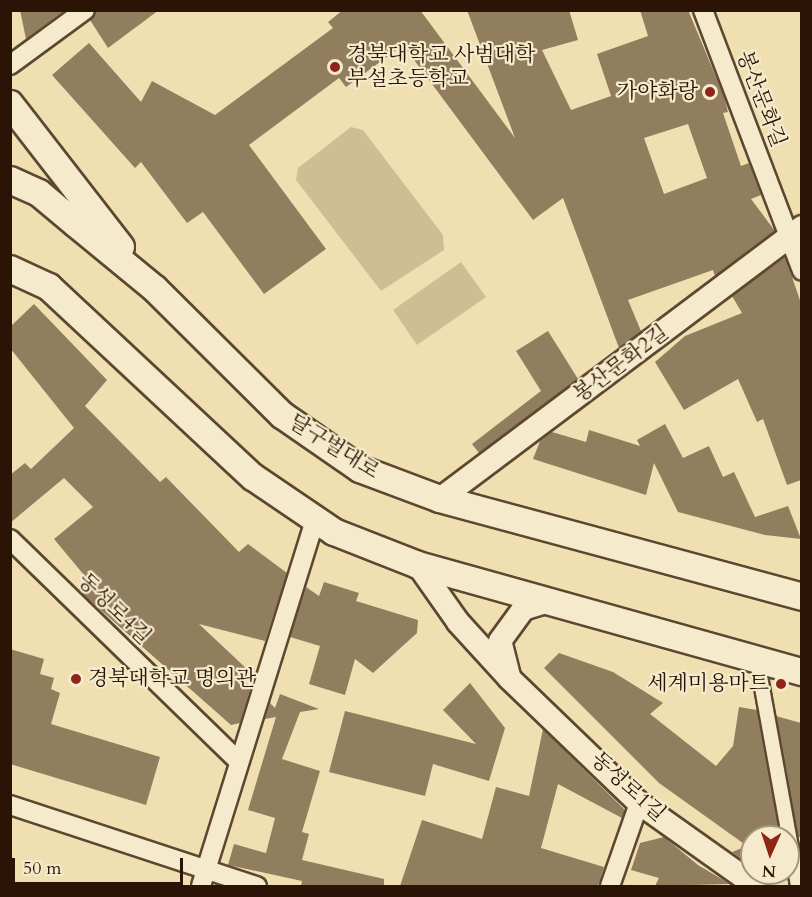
<!DOCTYPE html>
<html>
<head>
<meta charset="utf-8">
<style>
  body { margin:0 }
  #map { position:relative; width:812px; height:897px; overflow:hidden; background:#f0e0b1; font-family:Cardo,"Noto Serif KR",serif }
  div>[style] { position:absolute }
  .green>* { inset:0; background:#cfbd94 }
  .building>* { inset:0; background:#917e5f }
  .roads { filter:drop-shadow(2px 0 #5c4731) drop-shadow(-2px 0 #5c4731) drop-shadow(0 2px #5c4731) drop-shadow(0 -2px #5c4731) }
  .pedestrian>* { height:14px; margin:-7px; padding:0 7px; transform-origin:7px; border-radius:7px; background:#f5ebcc }
  .minor>* { height:18px; margin:-9px; padding:0 9px; transform-origin:9px; border-radius:9px; background:#f5ebcc }
  .tertiary>* { height:22px; margin:-11px; padding:0 11px; transform-origin:11px; border-radius:11px; background:#f5ebcc }
  .secondary>* { height:26px; margin:-13px; padding:0 13px; transform-origin:13px; border-radius:13px; background:#f5ebcc }
  .dots>* { width:16px; height:16px; translate:-50% -50%; box-sizing:border-box; border:3px solid #f5ebcc; border-radius:50% }
  span { translate:-50% -50%; white-space:nowrap; text-align:center; line-height:1.15; -webkit-text-stroke:4.5px #f5ebcc; paint-order:stroke }
  .poi-label { font-size:21px; color:#2b1406 }
  .left { translate:0 -50%; text-align:left }
  .right { translate:-100% -50%; text-align:right }
  .street-label { font-size:21px; color:#2b1406 }
  .frame { position:absolute; inset:0; border:12px solid #2b1406; pointer-events:none }
  .north { position:absolute; left:740px; top:825px; width:60px; height:60px; box-sizing:border-box; background:#f5ebcc; border:2px solid #a4957d; border-radius:50%; rotate:183deg; font-size:16px; font-weight:700; line-height:24px; text-align:center; color:#2b1406 }
  .north::after { content:''; display:block; margin:auto; width:21px; height:27px; background:#8f2418; clip-path:polygon(50% 0,100% 100%,50% 72%,0 100%) }
  .scale { position:absolute; left:12px; top:858px; width:171px; height:27px; box-sizing:border-box; border:3px solid #2b1406; border-top:0; padding-left:8px; font-size:18px; line-height:21px; white-space:nowrap; color:#2b1406; -webkit-text-stroke:4px #f5ebcc; paint-order:stroke }
</style>
</head>
<body>
<div id="map">
  <div class="green">
    <div style="clip-path:polygon(351px 127px,363px 130px,443px 235px,444px 250px,381px 291px,296px 180px,298px 168px)"></div>
    <div style="clip-path:polygon(461px 262px,486px 297px,417px 345px,393px 310px)"></div>
  </div>
  <div class="building">
    <div style="clip-path:polygon(20px 10px,65px 10px,26px 39px)"></div>
    <div style="clip-path:polygon(96px 10px,159px 10px,108px 48px,90px 20px)"></div>
    <div style="clip-path:polygon(evenodd,343px 10px,420px 10px,515px 138px,467px 10px,569px 10px,578px 40px,542px 50px,571px 110px,611px 96px,597px 54px,648px 36px,640px 10px,688px 10px,724px 96px,728px 112px,723px 113px,741px 166px,749px 163px,761px 195px,751px 199px,775px 231px,715px 276px,713px 270px,628px 300px,641px 331px,619px 348px,563px 198px,533px 220px,403px 45px,346px 87px,339px 78px,249px 145px,326px 249px,264px 294px,203px 212px,187px 223px,141px 162px,135px 168px,52px 75px,89px 43px,141px 102px,152px 81px,215px 115px,333px 28px,328px 22px,343px 10px,688px 124px,707px 178px,664px 194px,644px 138px,688px 124px)"></div>
    <div style="clip-path:polygon(785px 257px,801px 303px,801px 480px,787px 485px,763px 419px,757px 422px,738px 379px,684px 410px,655px 362px,685px 336px,742px 313px,732px 296px)"></div>
    <div style="clip-path:polygon(34px 304px,107px 380px,85px 406px,160px 482px,166px 477px,239px 552px,248px 544px,287px 573px,265px 641px,199px 624px,249px 671px,244px 681px,251px 687px,240px 723px,231px 725px,78px 590px,89px 581px,54px 539px,93px 507px,64px 478px,10px 523px,10px 475px,25px 463px,31px 469px,74px 428px,10px 348px,10px 327px)"></div>
    <div style="clip-path:polygon(548px 331px,578px 379px,479px 453px,472px 444px,541px 391px,516px 351px)"></div>
    <div style="clip-path:polygon(665px 424px,683px 458px,709px 446px,723px 477px,734px 472px,755px 517px,788px 506px,801px 539px,765px 535px,678px 512px,654px 463px,646px 495px,533px 459px,540px 441px,552px 432px,586px 442px,589px 430px,640px 446px,637px 440px)"></div>
    <div style="clip-path:polygon(324px 582px,359px 593px,356px 601px,418px 620px,417px 633px,373px 673px,355px 659px,345px 695px,309px 684px,320px 646px,290px 637px,306px 587px,319px 596px)"></div>
    <div style="clip-path:polygon(10px 649px,44px 659px,40px 674px,54px 678px,51px 689px,60px 693px,51px 724px,160px 757px,146px 805px,10px 764px)"></div>
    <div style="clip-path:polygon(559px 653px,613px 672px,663px 703px,650px 714px,716px 766px,733px 746px,739px 707px,757px 710px,780px 837px,752px 837px,746px 862px,732px 852px,747px 846px,659px 783px,544px 668px)"></div>
    <div style="clip-path:polygon(470px 683px,505px 728px,489px 781px,433px 764px,425px 796px,329px 772px,345px 711px,476px 744px,443px 710px)"></div>
    <div style="clip-path:polygon(280px 694px,319px 709px,300px 712px,282px 759px,320px 771px,302px 832px,309px 834px,302px 860px,384px 879px,384px 886px,301px 886px,302px 881px,228px 865px,234px 844px,266px 853px,275px 818px,248px 810px,276px 717px,265px 719px,270px 703px,275px 708px)"></div>
    <div style="clip-path:polygon(776px 716px,801px 723px,801px 837px,798px 837px)"></div>
    <div style="clip-path:polygon(543px 729px,625px 810px,622px 818px,558px 784px,541px 848px,604px 867px,598px 886px,400px 886px,422px 820px,482px 839px,496px 787px,529px 796px)"></div>
    <div style="clip-path:polygon(664px 837px,698px 865px,730px 884px,655px 886px,659px 878px,631px 870px,640px 843px)"></div>
  </div>
  <div class="roads">
    <div class="pedestrian">
      <div style="left:757px;top:660px;width:230px;rotate:79.7deg"></div>
    </div>
    <div class="minor">
      <div style="left:703px;top:10px;width:279px;rotate:69.2deg"></div>
      <div style="left:10px;top:65px;width:93px;rotate:-36.3deg"></div>
      <div style="left:10px;top:539px;width:318px;rotate:44.2deg"></div>
      <div style="left:10px;top:805px;width:260px;rotate:18.2deg"></div>
      <div style="left:201px;top:886px;width:383px;rotate:-72.7deg"></div>
      <div style="left:610px;top:886px;width:88px;rotate:-70.7deg"></div>
    </div>
    <div class="tertiary">
      <div style="left:440px;top:499px;width:453px;rotate:-36.9deg"></div>
      <div style="left:418px;top:565px;width:70px;rotate:54.9deg"></div>
      <div style="left:458px;top:622px;width:76px;rotate:47.7deg"></div>
      <div style="left:509px;top:678px;width:180px;rotate:43.9deg"></div>
      <div style="left:639px;top:803px;width:143px;rotate:35.4deg"></div>
      <div style="left:509px;top:676px;width:36px;rotate:-104deg"></div>
      <div style="left:500px;top:641px;width:39px;rotate:-54deg"></div>
      <div style="left:523px;top:609px;width:28px;rotate:-17deg"></div>
    </div>
    <div class="secondary">
      <div style="left:10px;top:104px;width:181px;rotate:52.2deg"></div>
      <div style="left:10px;top:180px;width:32px;rotate:24deg"></div>
      <div style="left:39px;top:193px;width:48px;rotate:40deg"></div>
      <div style="left:76px;top:224px;width:102px;rotate:39.4deg"></div>
      <div style="left:155px;top:289px;width:179px;rotate:44.8deg"></div>
      <div style="left:282px;top:415px;width:95px;rotate:34.7deg"></div>
      <div style="left:360px;top:469px;width:85px;rotate:20.6deg"></div>
      <div style="left:440px;top:499px;width:375px;rotate:15.1deg"></div>
      <div style="left:10px;top:269px;width:43px;rotate:24.8deg"></div>
      <div style="left:49px;top:287px;width:279px;rotate:43deg"></div>
      <div style="left:253px;top:477px;width:98px;rotate:34.2deg"></div>
      <div style="left:334px;top:532px;width:90px;rotate:21.4deg"></div>
      <div style="left:418px;top:565px;width:399px;rotate:15.6deg"></div>
    </div>
  </div>
  <div class="dots">
    <div style="left:335px;top:67px;background:#8f2418"></div>
    <div style="left:710px;top:92px;background:#8f2418"></div>
    <div style="left:76px;top:679px;background:#8f2418"></div>
    <div style="left:781px;top:684px;background:#8f2418"></div>
  </div>
  <div class="poi-label">
    <span class="left" style="left:347px;top:67px">경북대학교 사범대학<br>부설초등학교</span>
    <span class="right" style="left:698px;top:92px">가야화랑</span>
    <span class="left" style="left:88px;top:679px">경북대학교 명의관</span>
    <span class="right" style="left:769px;top:684px">세계미용마트</span>
  </div>
  <div class="street-label">
    <span style="left:761px;top:99px;rotate:69deg">봉산문화길</span>
    <span style="left:621px;top:364px;rotate:-37deg">봉산문화2길</span>
    <span style="left:334px;top:447px;rotate:32deg">달구벌대로</span>
    <span style="left:114px;top:609px;rotate:44deg">동성로4길</span>
    <span style="left:628px;top:787px;rotate:42deg">동성로1길</span>
  </div>
  <div class="frame"></div>
  <div class="north">N</div>
  <div class="scale">50 m</div>
</div>
</body>
</html>
